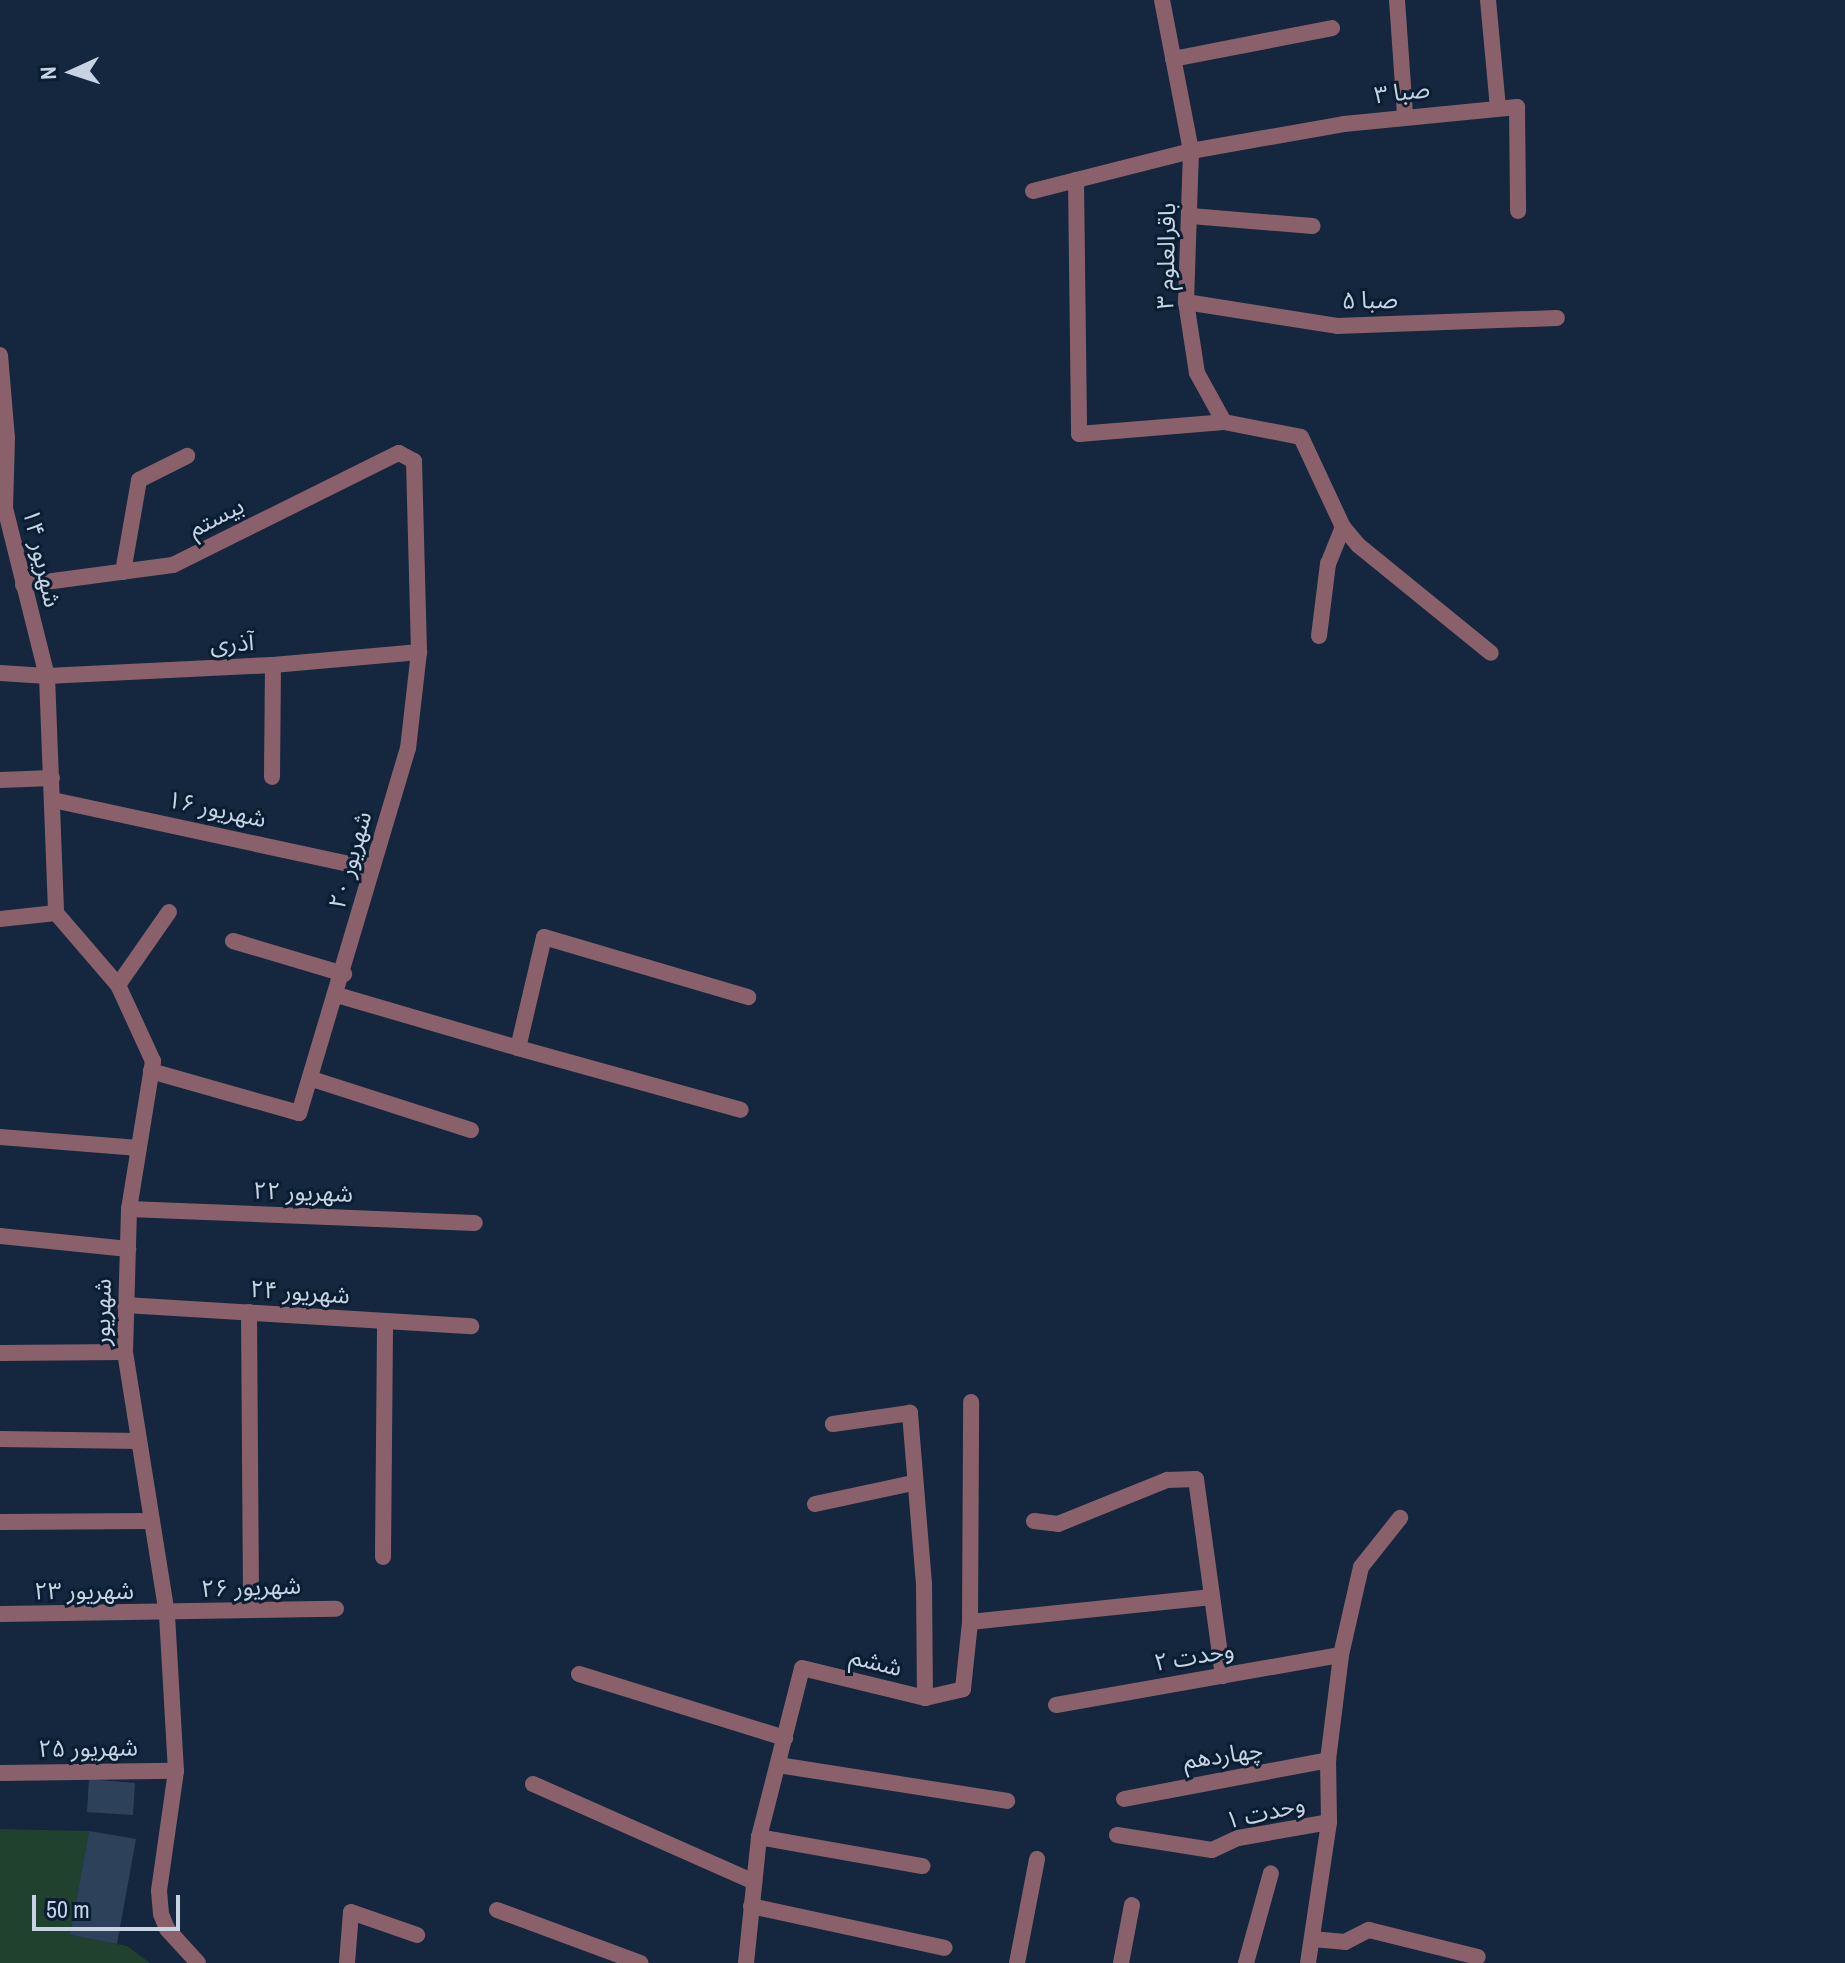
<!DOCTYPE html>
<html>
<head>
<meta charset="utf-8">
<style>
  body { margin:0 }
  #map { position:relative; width:1845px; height:1963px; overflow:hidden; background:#14273e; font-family:"Archivo Narrow","Noto Sans Arabic",sans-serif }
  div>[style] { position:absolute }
  .green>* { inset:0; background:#1f412e }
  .building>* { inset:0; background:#2d425a }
  .minor>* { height:16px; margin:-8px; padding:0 8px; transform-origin:8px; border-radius:8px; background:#8a616b }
  .tertiary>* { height:16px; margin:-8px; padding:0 8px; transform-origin:8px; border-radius:8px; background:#8a616b }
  span { translate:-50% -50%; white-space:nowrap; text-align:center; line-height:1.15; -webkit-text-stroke:6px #0a1e33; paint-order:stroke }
  .street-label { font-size:24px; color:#c7d3e2 }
  .north { position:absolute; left:32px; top:32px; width:80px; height:80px; -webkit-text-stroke:6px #0a1e33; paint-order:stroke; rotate:267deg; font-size:22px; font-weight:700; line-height:32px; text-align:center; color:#c7d3e2 }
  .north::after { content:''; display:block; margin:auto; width:28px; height:36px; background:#c7d3e2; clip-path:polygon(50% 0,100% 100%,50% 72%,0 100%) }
  .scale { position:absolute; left:32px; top:1895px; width:148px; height:36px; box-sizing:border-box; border:4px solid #c7d3e2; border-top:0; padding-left:10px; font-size:24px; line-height:28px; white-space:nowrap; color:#c7d3e2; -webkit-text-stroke:6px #0a1e33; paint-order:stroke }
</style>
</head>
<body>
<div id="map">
  <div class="green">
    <div style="clip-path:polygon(0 1829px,89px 1831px,70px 1935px,127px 1946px,150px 1963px,0 1963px)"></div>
  </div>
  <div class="building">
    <div style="clip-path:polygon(89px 1779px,135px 1783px,133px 1815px,87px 1812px)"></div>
    <div style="clip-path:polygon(89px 1831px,136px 1839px,117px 1944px,70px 1935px)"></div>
  </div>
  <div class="minor">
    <div style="left:1162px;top:0;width:154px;rotate:79.1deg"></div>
    <div style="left:1191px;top:151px;width:151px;rotate:91.9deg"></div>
    <div style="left:1186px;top:302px;width:72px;rotate:81.2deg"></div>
    <div style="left:1197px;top:373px;width:56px;rotate:61.1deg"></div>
    <div style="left:1224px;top:422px;width:78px;rotate:11deg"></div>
    <div style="left:1301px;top:437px;width:99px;rotate:65deg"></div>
    <div style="left:1343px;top:527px;width:23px;rotate:50deg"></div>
    <div style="left:1358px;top:545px;width:171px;rotate:39.1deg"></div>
    <div style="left:1397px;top:0;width:114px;rotate:86deg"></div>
    <div style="left:1488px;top:0;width:108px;rotate:84.7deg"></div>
    <div style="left:1173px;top:59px;width:162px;rotate:-11deg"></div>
    <div style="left:1076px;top:180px;width:254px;rotate:89.3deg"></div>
    <div style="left:1079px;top:434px;width:145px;rotate:-4.7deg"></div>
    <div style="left:1033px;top:191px;width:163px;rotate:-14.2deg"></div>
    <div style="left:1191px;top:151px;width:155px;rotate:-10deg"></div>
    <div style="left:1344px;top:124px;width:174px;rotate:-5.6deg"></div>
    <div style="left:1517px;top:107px;width:104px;rotate:89.4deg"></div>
    <div style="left:1191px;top:216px;width:122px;rotate:4.7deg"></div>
    <div style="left:1186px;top:302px;width:153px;rotate:9deg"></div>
    <div style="left:1337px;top:326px;width:220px;rotate:-2.1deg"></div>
    <div style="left:0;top:355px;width:83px;rotate:85.2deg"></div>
    <div style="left:7px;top:438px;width:70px;rotate:91.6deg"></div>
    <div style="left:5px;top:508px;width:173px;rotate:76deg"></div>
    <div style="left:123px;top:572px;width:93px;rotate:-80.1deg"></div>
    <div style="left:139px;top:480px;width:54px;rotate:-26.6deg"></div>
    <div style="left:23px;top:585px;width:151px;rotate:-7.6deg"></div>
    <div style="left:173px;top:565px;width:252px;rotate:-26.4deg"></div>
    <div style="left:399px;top:453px;width:17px;rotate:28deg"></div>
    <div style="left:414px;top:461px;width:191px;rotate:88.5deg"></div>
    <div style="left:419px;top:652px;width:97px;rotate:96.5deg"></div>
    <div style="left:408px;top:748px;width:381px;rotate:106.6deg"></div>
    <div style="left:299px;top:1113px;width:154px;rotate:-164.2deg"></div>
    <div style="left:1319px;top:636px;width:73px;rotate:-82.9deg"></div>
    <div style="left:1328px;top:564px;width:40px;rotate:-68deg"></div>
    <div style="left:0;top:673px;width:47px;rotate:3.7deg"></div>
    <div style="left:47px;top:676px;width:226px;rotate:-2.8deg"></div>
    <div style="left:273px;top:665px;width:147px;rotate:-5.1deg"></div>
    <div style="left:272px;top:777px;width:112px;rotate:-89.5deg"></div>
    <div style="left:0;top:780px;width:52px;rotate:-2.2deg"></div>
    <div style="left:53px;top:800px;width:326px;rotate:12.2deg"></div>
    <div style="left:0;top:919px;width:56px;rotate:-6.1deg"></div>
    <div style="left:233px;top:941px;width:116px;rotate:16.6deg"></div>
    <div style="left:118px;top:985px;width:89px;rotate:-55.1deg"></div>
    <div style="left:337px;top:995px;width:189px;rotate:16.3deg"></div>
    <div style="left:518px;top:1048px;width:114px;rotate:-76.8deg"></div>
    <div style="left:544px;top:937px;width:213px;rotate:16.4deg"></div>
    <div style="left:518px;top:1048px;width:231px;rotate:15.5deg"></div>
    <div style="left:312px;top:1079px;width:167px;rotate:17.8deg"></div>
    <div style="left:0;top:1137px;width:139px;rotate:4.5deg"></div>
    <div style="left:129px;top:1209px;width:346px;rotate:2.3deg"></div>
    <div style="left:0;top:1236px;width:129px;rotate:5.8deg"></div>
    <div style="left:125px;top:1305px;width:347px;rotate:3.5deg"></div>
    <div style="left:249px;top:1312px;width:295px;rotate:89.6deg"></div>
    <div style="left:0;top:1353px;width:125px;rotate:-0.5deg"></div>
    <div style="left:0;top:1439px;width:139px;rotate:0.8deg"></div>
    <div style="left:815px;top:1504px;width:100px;rotate:-12.1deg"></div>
    <div style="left:1034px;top:1521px;width:24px;rotate:7deg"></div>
    <div style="left:1058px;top:1524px;width:118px;rotate:-22deg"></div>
    <div style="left:1167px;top:1480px;width:29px;rotate:-2deg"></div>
    <div style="left:1196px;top:1479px;width:199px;rotate:82.2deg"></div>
    <div style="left:0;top:1522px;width:152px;rotate:-0.4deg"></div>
    <div style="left:383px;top:1557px;width:236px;rotate:-89.5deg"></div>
    <div style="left:0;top:1614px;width:336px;rotate:-0.9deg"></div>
    <div style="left:970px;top:1622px;width:220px;rotate:-89.7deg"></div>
    <div style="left:579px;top:1674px;width:216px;rotate:17.3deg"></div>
    <div style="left:925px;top:1698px;width:39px;rotate:-13deg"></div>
    <div style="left:963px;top:1689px;width:67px;rotate:-84deg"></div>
    <div style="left:970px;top:1622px;width:241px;rotate:-5.9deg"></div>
    <div style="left:1056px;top:1705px;width:289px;rotate:-10deg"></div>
    <div style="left:778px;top:1765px;width:232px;rotate:8.9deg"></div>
    <div style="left:0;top:1773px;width:176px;rotate:-0.7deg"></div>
    <div style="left:533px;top:1784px;width:242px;rotate:23.9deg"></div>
    <div style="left:1124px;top:1799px;width:208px;rotate:-10.8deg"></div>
    <div style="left:1117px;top:1835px;width:96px;rotate:9deg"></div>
    <div style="left:1212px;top:1850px;width:29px;rotate:-25deg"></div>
    <div style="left:1238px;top:1838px;width:92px;rotate:-10deg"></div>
    <div style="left:759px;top:1837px;width:166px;rotate:10.1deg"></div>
    <div style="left:751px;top:1906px;width:198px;rotate:12.2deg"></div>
    <div style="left:497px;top:1910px;width:153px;rotate:20.3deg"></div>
    <div style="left:1312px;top:1939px;width:33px;rotate:5deg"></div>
    <div style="left:1345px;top:1942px;width:27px;rotate:-27deg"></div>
    <div style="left:1369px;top:1930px;width:112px;rotate:13.9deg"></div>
    <div style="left:347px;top:1963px;width:51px;rotate:-85.5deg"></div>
    <div style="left:351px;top:1912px;width:70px;rotate:19.2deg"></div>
    <div style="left:746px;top:1963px;width:127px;rotate:-84.1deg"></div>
    <div style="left:759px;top:1837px;width:174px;rotate:-75.7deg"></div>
    <div style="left:802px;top:1668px;width:127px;rotate:13.7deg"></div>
    <div style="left:925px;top:1698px;width:114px;rotate:-90.5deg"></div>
    <div style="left:924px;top:1584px;width:172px;rotate:-94.7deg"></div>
    <div style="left:910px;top:1413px;width:78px;rotate:171.9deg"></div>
    <div style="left:1017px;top:1963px;width:106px;rotate:-79.1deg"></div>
    <div style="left:1121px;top:1963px;width:59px;rotate:-79.3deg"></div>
    <div style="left:1246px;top:1963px;width:93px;rotate:-74.5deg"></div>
    <div style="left:1308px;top:1963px;width:143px;rotate:-81.5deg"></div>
    <div style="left:1329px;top:1822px;width:62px;rotate:-90.9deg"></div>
    <div style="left:1328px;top:1760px;width:106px;rotate:-82.9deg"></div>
    <div style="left:1341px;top:1655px;width:90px;rotate:-77.2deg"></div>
    <div style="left:1361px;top:1567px;width:63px;rotate:-51.5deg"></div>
  </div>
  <div class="tertiary">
    <div style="left:47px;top:676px;width:237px;rotate:87.8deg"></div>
    <div style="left:56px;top:913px;width:95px;rotate:49.3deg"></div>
    <div style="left:118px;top:985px;width:84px;rotate:65.3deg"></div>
    <div style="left:153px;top:1061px;width:150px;rotate:99.2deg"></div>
    <div style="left:129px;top:1209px;width:143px;rotate:91.6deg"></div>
    <div style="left:125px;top:1352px;width:266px;rotate:80.9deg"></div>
    <div style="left:167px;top:1615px;width:156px;rotate:86.7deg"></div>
    <div style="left:176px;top:1771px;width:121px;rotate:98.1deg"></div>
    <div style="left:159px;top:1891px;width:23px;rotate:85deg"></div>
    <div style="left:161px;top:1914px;width:16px;rotate:68deg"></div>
    <div style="left:167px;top:1929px;width:46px;rotate:47.6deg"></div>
  </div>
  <div class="street-label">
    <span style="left:1402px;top:92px;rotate:-7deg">صبا ۳</span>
    <span style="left:1166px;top:256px;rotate:-89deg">باقرالعلوم ۳</span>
    <span style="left:1370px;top:300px;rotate:-1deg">صبا ۵</span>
    <span style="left:216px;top:517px;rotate:-27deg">بیستم</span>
    <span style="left:42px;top:558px;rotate:77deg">شهریور ۱۴</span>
    <span style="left:232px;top:643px;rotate:-3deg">آذری</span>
    <span style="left:217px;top:809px;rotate:12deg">شهریور ۱۶</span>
    <span style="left:350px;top:860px;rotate:-74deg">شهریور ۲۰</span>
    <span style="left:303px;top:1192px;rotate:2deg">شهریور ۲۲</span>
    <span style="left:300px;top:1292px;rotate:4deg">شهریور ۲۴</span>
    <span style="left:102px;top:1312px;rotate:-89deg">شهریور</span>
    <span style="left:251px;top:1587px;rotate:-2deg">شهریور ۲۶</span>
    <span style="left:84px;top:1591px">شهریور ۲۳</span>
    <span style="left:1194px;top:1656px;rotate:-10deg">وحدت ۲</span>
    <span style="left:876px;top:1662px;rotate:14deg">ششم</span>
    <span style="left:88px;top:1748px;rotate:-1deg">شهریور ۲۵</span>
    <span style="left:1223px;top:1755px;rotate:-8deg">چهاردهم</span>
    <span style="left:1265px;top:1812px;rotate:-13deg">وحدت ۱</span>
  </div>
  <div class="north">N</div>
  <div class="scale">50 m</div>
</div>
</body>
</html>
